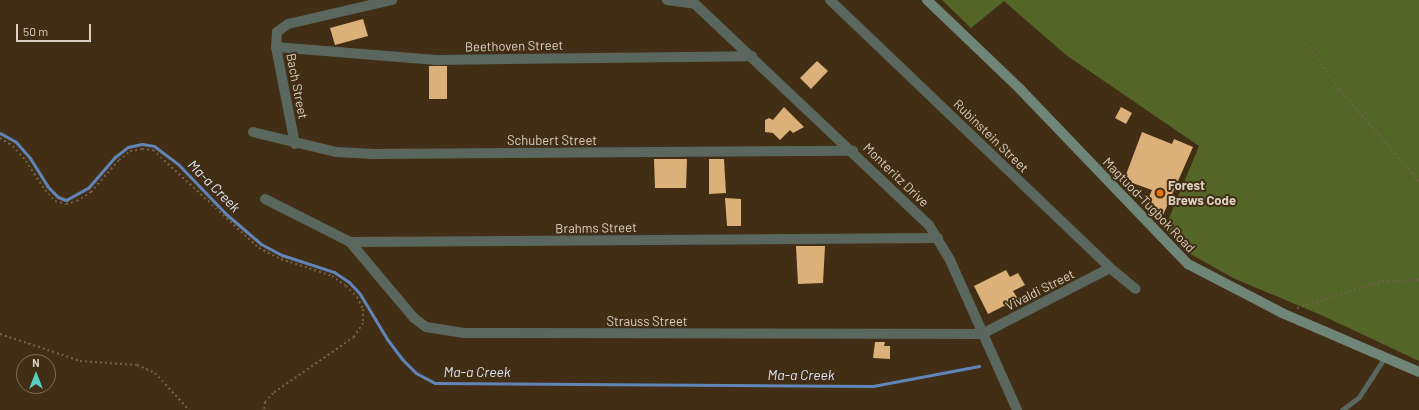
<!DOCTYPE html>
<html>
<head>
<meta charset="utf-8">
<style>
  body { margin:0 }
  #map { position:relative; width:1419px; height:410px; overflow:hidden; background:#412e15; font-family:Barlow,sans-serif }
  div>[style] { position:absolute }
  .forest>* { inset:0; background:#546528 }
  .stream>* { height:3px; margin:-1.5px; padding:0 1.5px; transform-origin:1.5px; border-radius:1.5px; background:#6185b8 }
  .building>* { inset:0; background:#dcb179 }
  .path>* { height:2px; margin-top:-1px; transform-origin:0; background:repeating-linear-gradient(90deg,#705f49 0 2px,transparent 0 5px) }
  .service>* { height:5px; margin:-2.5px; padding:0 2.5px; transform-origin:2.5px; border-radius:2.5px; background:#5a675f }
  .minor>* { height:10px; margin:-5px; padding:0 5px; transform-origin:5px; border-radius:5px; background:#5a675f }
  .secondary>* { height:10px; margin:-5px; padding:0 5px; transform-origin:5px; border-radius:5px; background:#6f8578 }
  .dots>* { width:11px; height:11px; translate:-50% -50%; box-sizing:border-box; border:2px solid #412e15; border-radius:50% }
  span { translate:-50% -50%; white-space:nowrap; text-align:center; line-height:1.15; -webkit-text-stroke:4px #412e15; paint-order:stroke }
  .street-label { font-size:13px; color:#dbcfc1 }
  .poi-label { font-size:13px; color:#dbcfc1; font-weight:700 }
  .left { translate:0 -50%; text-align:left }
  .water-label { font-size:14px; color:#dbe6f5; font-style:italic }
  .north { position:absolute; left:16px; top:354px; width:40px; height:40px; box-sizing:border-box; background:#412e15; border:1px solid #7f6e5a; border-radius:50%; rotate:0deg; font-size:11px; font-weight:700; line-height:16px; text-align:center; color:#dbcfc1 }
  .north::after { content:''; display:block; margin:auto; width:14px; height:18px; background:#56cec3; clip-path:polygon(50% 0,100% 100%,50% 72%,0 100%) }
  .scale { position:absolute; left:16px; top:24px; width:75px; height:18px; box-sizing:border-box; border:2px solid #dbcfc1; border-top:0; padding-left:5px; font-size:12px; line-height:14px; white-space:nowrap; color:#dbcfc1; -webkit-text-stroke:3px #412e15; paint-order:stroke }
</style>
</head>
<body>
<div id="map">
  <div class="forest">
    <div style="clip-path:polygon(942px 0,1419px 0,1419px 361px,1321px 315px,1233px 278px,1187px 252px,1165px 228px,1199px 146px,1066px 55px,1004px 1px,971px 28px)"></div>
  </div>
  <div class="stream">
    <div style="left:0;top:133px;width:18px;rotate:29deg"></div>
    <div style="left:16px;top:142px;width:21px;rotate:49deg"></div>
    <div style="left:30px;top:158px;width:34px;rotate:58deg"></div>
    <div style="left:48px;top:187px;width:14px;rotate:45deg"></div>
    <div style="left:58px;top:197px;width:9px;rotate:21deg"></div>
    <div style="left:66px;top:200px;width:25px;rotate:-29deg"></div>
    <div style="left:88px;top:188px;width:41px;rotate:-48.9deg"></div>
    <div style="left:115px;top:157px;width:16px;rotate:-38deg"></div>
    <div style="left:128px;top:147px;width:14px;rotate:-12deg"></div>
    <div style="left:142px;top:144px;width:12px;rotate:9deg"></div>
    <div style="left:154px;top:146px;width:31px;rotate:37deg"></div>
    <div style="left:179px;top:165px;width:68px;rotate:46.2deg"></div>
    <div style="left:226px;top:214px;width:46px;rotate:40.6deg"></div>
    <div style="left:261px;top:244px;width:24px;rotate:28deg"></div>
    <div style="left:282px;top:255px;width:55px;rotate:18.1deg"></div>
    <div style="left:334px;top:272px;width:18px;rotate:34deg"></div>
    <div style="left:349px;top:282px;width:16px;rotate:47deg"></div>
    <div style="left:360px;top:294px;width:52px;rotate:59deg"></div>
    <div style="left:387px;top:339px;width:26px;rotate:53deg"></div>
    <div style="left:403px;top:360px;width:18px;rotate:45deg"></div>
    <div style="left:416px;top:373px;width:21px;rotate:28deg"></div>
    <div style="left:435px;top:383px;width:438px;rotate:0.4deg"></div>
    <div style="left:873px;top:386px;width:108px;rotate:-10.7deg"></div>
  </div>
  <div class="building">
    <div style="clip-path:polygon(363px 19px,368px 36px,335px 45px,330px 28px)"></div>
    <div style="clip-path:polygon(817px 61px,828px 71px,811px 89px,800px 78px)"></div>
    <div style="clip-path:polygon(429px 66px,447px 66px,447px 99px,429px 99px)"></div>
    <div style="clip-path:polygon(784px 107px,804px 127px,793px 133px,790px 130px,780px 140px,773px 133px,765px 132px,765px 120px,769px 118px,773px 120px)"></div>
    <div style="clip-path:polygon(1121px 107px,1132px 113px,1126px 124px,1115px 118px)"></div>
    <div style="clip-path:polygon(1142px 132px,1172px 144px,1174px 139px,1193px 147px,1163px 215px,1145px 207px,1152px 190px,1124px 180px)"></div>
    <div style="clip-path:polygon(654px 159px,687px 159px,686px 188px,655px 188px)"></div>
    <div style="clip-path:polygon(709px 159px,724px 159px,726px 193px,709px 194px)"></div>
    <div style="clip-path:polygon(725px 198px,741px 199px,741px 226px,727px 226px)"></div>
    <div style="clip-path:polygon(796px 246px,825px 246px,823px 283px,798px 284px)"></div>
    <div style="clip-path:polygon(1006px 270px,1010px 277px,1018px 273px,1025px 285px,1013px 291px,1018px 299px,988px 314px,974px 286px)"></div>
    <div style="clip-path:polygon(875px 342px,885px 342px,884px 346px,890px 346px,890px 359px,873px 358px)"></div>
  </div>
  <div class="path">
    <div style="left:1306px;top:43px;width:57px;rotate:54.3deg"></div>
    <div style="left:1339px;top:89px;width:122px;rotate:49deg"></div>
    <div style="left:0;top:138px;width:15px;rotate:32deg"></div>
    <div style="left:13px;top:146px;width:20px;rotate:49deg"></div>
    <div style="left:26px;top:161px;width:35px;rotate:57deg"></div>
    <div style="left:45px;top:190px;width:15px;rotate:48deg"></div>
    <div style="left:55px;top:201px;width:11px;rotate:15deg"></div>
    <div style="left:66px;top:204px;width:11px;rotate:-15deg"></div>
    <div style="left:77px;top:201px;width:17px;rotate:-33deg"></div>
    <div style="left:91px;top:192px;width:43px;rotate:-48.8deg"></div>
    <div style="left:119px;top:160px;width:14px;rotate:-39deg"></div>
    <div style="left:130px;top:151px;width:12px;rotate:-9deg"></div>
    <div style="left:142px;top:149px;width:11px;rotate:5deg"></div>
    <div style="left:153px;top:150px;width:144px;rotate:42.8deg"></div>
    <div style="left:259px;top:248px;width:25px;rotate:27deg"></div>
    <div style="left:281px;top:259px;width:54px;rotate:18.4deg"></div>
    <div style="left:332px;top:276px;width:17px;rotate:36deg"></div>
    <div style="left:346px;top:286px;width:16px;rotate:45deg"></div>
    <div style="left:357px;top:297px;width:13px;rotate:63deg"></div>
    <div style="left:363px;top:309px;width:14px;rotate:90deg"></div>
    <div style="left:363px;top:323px;width:17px;rotate:123deg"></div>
    <div style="left:354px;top:337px;width:98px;rotate:145.3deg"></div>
    <div style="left:273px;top:393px;width:12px;rotate:132deg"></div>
    <div style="left:265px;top:402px;width:8px;rotate:97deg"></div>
    <div style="left:1297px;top:308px;width:89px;rotate:-17.6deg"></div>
    <div style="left:1382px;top:281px;width:37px;rotate:-2deg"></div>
    <div style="left:0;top:334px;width:84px;rotate:18.6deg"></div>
    <div style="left:80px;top:361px;width:57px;rotate:4deg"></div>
    <div style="left:137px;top:365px;width:20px;rotate:24deg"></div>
    <div style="left:155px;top:373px;width:50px;rotate:47.4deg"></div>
  </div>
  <div class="service">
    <div style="left:1342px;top:410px;width:21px;rotate:-37deg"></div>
    <div style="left:1359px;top:397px;width:48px;rotate:-57deg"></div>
  </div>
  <div class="minor">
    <div style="left:667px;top:0;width:28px;rotate:8deg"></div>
    <div style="left:830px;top:0;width:388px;rotate:43.7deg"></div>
    <div style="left:1110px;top:268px;width:33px;rotate:39deg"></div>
    <div style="left:695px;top:4px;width:322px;rotate:43.4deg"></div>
    <div style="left:929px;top:225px;width:41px;rotate:59deg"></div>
    <div style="left:950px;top:260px;width:164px;rotate:65.9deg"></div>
    <div style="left:276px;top:47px;width:161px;rotate:4.6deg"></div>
    <div style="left:436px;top:60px;width:316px;rotate:-0.7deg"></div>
    <div style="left:253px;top:132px;width:85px;rotate:13.5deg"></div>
    <div style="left:336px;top:152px;width:34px;rotate:3deg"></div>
    <div style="left:370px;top:154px;width:483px;rotate:-0.4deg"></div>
    <div style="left:295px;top:144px;width:99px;rotate:-101.1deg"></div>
    <div style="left:276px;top:47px;width:15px;rotate:-86deg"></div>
    <div style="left:277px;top:32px;width:14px;rotate:-36deg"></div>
    <div style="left:288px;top:24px;width:107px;rotate:-13deg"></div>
    <div style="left:265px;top:199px;width:95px;rotate:26.8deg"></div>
    <div style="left:350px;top:242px;width:588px;rotate:-0.39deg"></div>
    <div style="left:350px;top:242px;width:99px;rotate:49.9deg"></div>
    <div style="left:414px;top:318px;width:15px;rotate:37deg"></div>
    <div style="left:426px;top:327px;width:37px;rotate:9deg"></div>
    <div style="left:463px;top:333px;width:519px;rotate:0.11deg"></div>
    <div style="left:982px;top:334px;width:144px;rotate:-27.3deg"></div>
  </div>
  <div class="secondary">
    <div style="left:927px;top:0;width:129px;rotate:43.7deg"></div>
    <div style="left:1020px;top:89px;width:243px;rotate:46.2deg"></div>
    <div style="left:1188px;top:264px;width:106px;rotate:27.5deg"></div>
    <div style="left:1282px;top:313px;width:149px;rotate:23.3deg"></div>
  </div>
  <div class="dots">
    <div style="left:1160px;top:193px;background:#e8710a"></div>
  </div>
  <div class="street-label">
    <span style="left:514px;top:46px;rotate:-1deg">Beethoven Street</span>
    <span style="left:297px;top:86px;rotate:79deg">Bach Street</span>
    <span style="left:991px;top:136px;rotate:44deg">Rubinstein Street</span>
    <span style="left:552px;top:140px">Schubert Street</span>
    <span style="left:896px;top:175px;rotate:44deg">Monteritz Drive</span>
    <span style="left:1149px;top:205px;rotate:46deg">Magtuod-Tugbok Road</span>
    <span style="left:596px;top:228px;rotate:-1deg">Brahms Street</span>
    <span style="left:1040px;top:290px;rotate:-27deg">Vivaldi Street</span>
    <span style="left:647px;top:321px">Strauss Street</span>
  </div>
  <div class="poi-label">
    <span class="left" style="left:1168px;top:193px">Forest<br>Brews Code</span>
  </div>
  <div class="water-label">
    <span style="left:214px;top:186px;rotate:45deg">Ma-a Creek</span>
    <span style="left:477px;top:372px">Ma-a Creek</span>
    <span style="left:801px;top:375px">Ma-a Creek</span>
  </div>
  <div class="north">N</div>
  <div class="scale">50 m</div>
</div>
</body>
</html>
